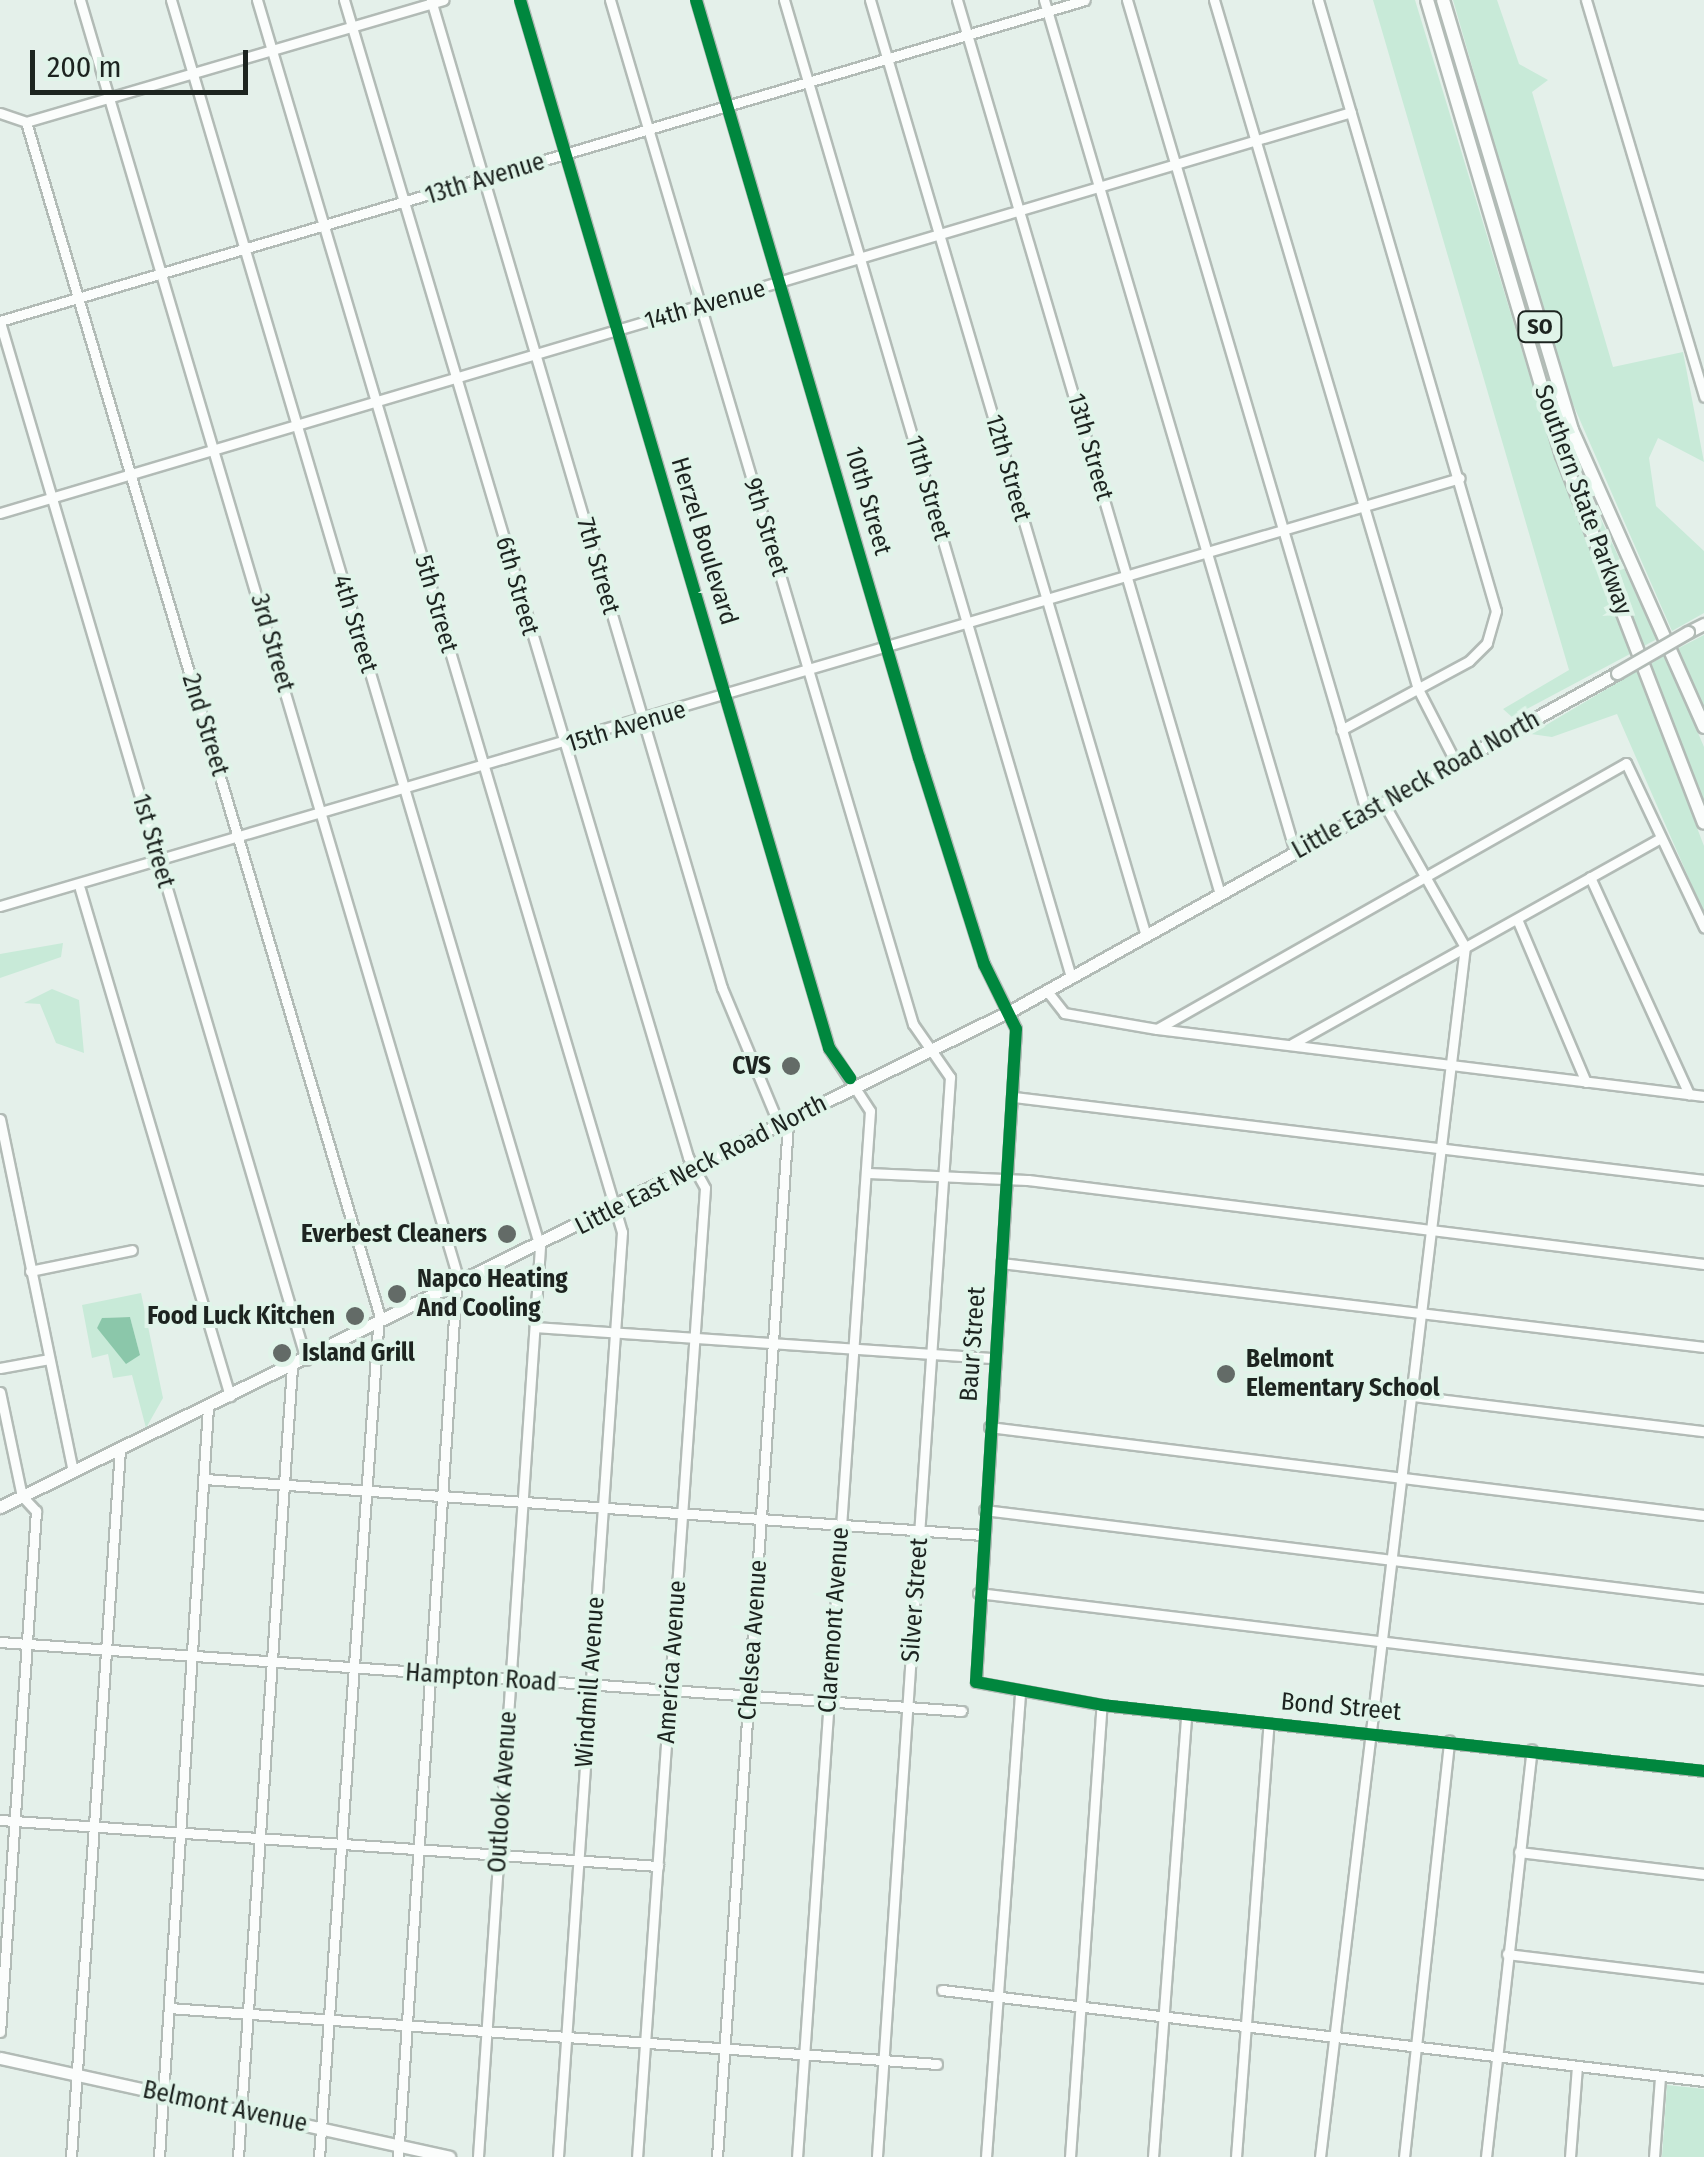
<!DOCTYPE html>
<html>
<head>
<meta charset="utf-8">
<style>
  body { margin:0 }
  #map { position:relative; width:1704px; height:2157px; overflow:hidden; background:#e4f0ea; font-family:"Fira Sans Condensed",sans-serif }
  div>[style] { position:absolute }
  .green>* { inset:0; background:#c8ead8 }
  .water>* { inset:0; background:#8bc7aa }
  .roads { filter:drop-shadow(2px 0 #b2bbb6) drop-shadow(-2px 0 #b2bbb6) drop-shadow(0 2px #b2bbb6) drop-shadow(0 -2px #b2bbb6) }
  .minor>* { height:9px; margin:-4.5px; padding:0 4.5px; transform-origin:4.5px; border-radius:4.5px; background:#fbfdfc }
  .major>* { height:11px; margin:-5.5px; padding:0 5.5px; transform-origin:5.5px; border-radius:5.5px; background:#fbfdfc }
  .highway>* { height:12px; margin:-6px; padding:0 6px; transform-origin:6px; border-radius:6px; background:#fbfdfc }
  .bridges { filter:drop-shadow(2px 0 #b2bbb6) drop-shadow(-2px 0 #b2bbb6) drop-shadow(0 2px #b2bbb6) drop-shadow(0 -2px #b2bbb6) }
  .major-bridge>* { height:11px; margin:-5.5px; padding:0 5.5px; transform-origin:5.5px; border-radius:5.5px; background:#fbfdfc }
  .cycleway>* { height:12px; margin:-6px; padding:0 6px; transform-origin:6px; border-radius:6px; background:#00873e }
  .dots>* { width:28px; height:28px; translate:-50% -50%; box-sizing:border-box; border:5px solid #e0f4e9; border-radius:50% }
  span { translate:-50% -50%; white-space:nowrap; text-align:center; line-height:1.15; -webkit-text-stroke:8px #e0f4e9; paint-order:stroke }
  .shield-label span { padding:2px 8px; background:#e0f4e9; border:2px solid; border-radius:8px; -webkit-text-stroke-width:0 }
  .shield-label { font-size:22px; color:#1d2420; font-weight:700 }
  .street-label { font-size:25px; color:#1d2420 }
  .poi-label { font-size:25px; color:#1d2420; font-weight:700 }
  .right { translate:-100% -50%; text-align:right }
  .left { translate:0 -50%; text-align:left }
  .scale { position:absolute; left:30px; top:50px; width:218px; height:45px; box-sizing:border-box; border:5px solid #1d2420; border-top:0; padding-left:12px; font-size:30px; line-height:35px; white-space:nowrap; color:#1d2420; -webkit-text-stroke:8px #e0f4e9; paint-order:stroke }
</style>
</head>
<body>
<div id="map">
  <div class="green">
    <div style="clip-path:polygon(1373px 0,1415px 0,1546px 429px,1630px 654px,1512px 717px,1503px 709px,1569px 670px)"></div>
    <div style="clip-path:polygon(1453px 0,1497px 0,1519px 64px,1548px 80px,1532px 92px,1613px 367px,1683px 352px,1704px 462px,1658px 438px,1649px 458px,1656px 506px,1704px 551px,1704px 613px,1672px 631px,1562px 379px)"></div>
    <div style="clip-path:polygon(1592px 500px,1657px 639px,1642px 647px,1585px 502px)"></div>
    <div style="clip-path:polygon(1704px 635px,1704px 710px,1677px 649px)"></div>
    <div style="clip-path:polygon(1665px 655px,1704px 747px,1704px 806px,1649px 665px)"></div>
    <div style="clip-path:polygon(1637px 671px,1704px 846px,1704px 913px,1617px 714px,1552px 737px,1531px 734px)"></div>
    <div style="clip-path:polygon(63px 943px,61px 957px,0 978px,0 954px)"></div>
    <div style="clip-path:polygon(52px 989px,79px 1000px,84px 1053px,56px 1043px,40px 1004px,24px 1003px)"></div>
    <div style="clip-path:polygon(evenodd,141px 1293px,163px 1398px,146px 1428px,132px 1375px,113px 1378px,108px 1354px,92px 1358px,82px 1305px,141px 1293px,130px 1317px,140px 1355px,97px 1328px,103px 1318px,130px 1317px)"></div>
    <div style="clip-path:polygon(1667px 2085px,1704px 2089px,1704px 2157px,1662px 2157px)"></div>
  </div>
  <div class="water">
    <div style="clip-path:polygon(130px 1317px,140px 1355px,126px 1364px,97px 1328px,102px 1318px)"></div>
  </div>
  <div class="roads">
    <div class="minor">
      <div style="left:80px;top:0;width:1329px;rotate:73.52deg"></div>
      <div style="left:457px;top:1274px;width:885px;rotate:93.82deg"></div>
      <div style="left:171px;top:0;width:1300px;rotate:73.52deg"></div>
      <div style="left:540px;top:1247px;width:912px;rotate:93.9deg"></div>
      <div style="left:257px;top:0;width:1285px;rotate:73.5deg"></div>
      <div style="left:622px;top:1232px;width:927px;rotate:93.96deg"></div>
      <div style="left:344px;top:0;width:1207px;rotate:73.44deg"></div>
      <div style="left:688px;top:1157px;width:35px;rotate:61deg"></div>
      <div style="left:705px;top:1188px;width:971px;rotate:94.01deg"></div>
      <div style="left:431px;top:0;width:1030px;rotate:73.59deg"></div>
      <div style="left:722px;top:988px;width:151px;rotate:67.4deg"></div>
      <div style="left:520px;top:0;width:1093px;rotate:73.57deg"></div>
      <div style="left:829px;top:1048px;width:75px;rotate:56.9deg"></div>
      <div style="left:870px;top:1111px;width:1049px;rotate:93.99deg"></div>
      <div style="left:610px;top:0;width:1068px;rotate:73.52deg"></div>
      <div style="left:913px;top:1024px;width:65px;rotate:55.1deg"></div>
      <div style="left:950px;top:1077px;width:1082px;rotate:93.87deg"></div>
      <div style="left:696px;top:0;width:790px;rotate:73.61deg"></div>
      <div style="left:919px;top:758px;width:216px;rotate:72.5deg"></div>
      <div style="left:984px;top:964px;width:72px;rotate:63.8deg"></div>
      <div style="left:1016px;top:1029px;width:654px;rotate:93.51deg"></div>
      <div style="left:976px;top:1682px;width:128px;rotate:10.3deg"></div>
      <div style="left:1102px;top:1705px;width:606px;rotate:6.26deg"></div>
      <div style="left:784px;top:0;width:1018px;rotate:73.63deg"></div>
      <div style="left:870px;top:0;width:976px;rotate:73.57deg"></div>
      <div style="left:957px;top:0;width:932px;rotate:73.61deg"></div>
      <div style="left:1044px;top:0;width:888px;rotate:73.58deg"></div>
      <div style="left:1127px;top:0;width:845px;rotate:73.58deg"></div>
      <div style="left:1214px;top:0;width:719px;rotate:73.51deg"></div>
      <div style="left:1418px;top:689px;width:83px;rotate:62.8deg"></div>
      <div style="left:1318px;top:0;width:636px;rotate:73.76deg"></div>
      <div style="left:1496px;top:611px;width:33px;rotate:106deg"></div>
      <div style="left:1487px;top:643px;width:25px;rotate:135deg"></div>
      <div style="left:1469px;top:661px;width:145px;rotate:151.7deg"></div>
      <div style="left:1586px;top:0;width:414px;rotate:73.4deg"></div>
      <div style="left:0;top:113px;width:28px;rotate:19deg"></div>
      <div style="left:26px;top:122px;width:435px;rotate:-16.3deg"></div>
      <div style="left:26px;top:122px;width:1243px;rotate:73.5deg"></div>
      <div style="left:379px;top:1314px;width:845px;rotate:94.07deg"></div>
      <div style="left:0;top:321px;width:1131px;rotate:-16.48deg"></div>
      <div style="left:0;top:322px;width:1082px;rotate:73.57deg"></div>
      <div style="left:0;top:513px;width:1409px;rotate:-16.53deg"></div>
      <div style="left:1590px;top:877px;width:239px;rotate:65.5deg"></div>
      <div style="left:80px;top:889px;width:529px;rotate:73.52deg"></div>
      <div style="left:0;top:906px;width:1521px;rotate:-16.34deg"></div>
      <div style="left:1517px;top:919px;width:177px;rotate:67.1deg"></div>
      <div style="left:1047px;top:991px;width:28px;rotate:52deg"></div>
      <div style="left:1064px;top:1013px;width:94px;rotate:9.8deg"></div>
      <div style="left:1157px;top:1029px;width:551px;rotate:6.98deg"></div>
      <div style="left:1157px;top:1029px;width:539px;rotate:-29.56deg"></div>
      <div style="left:1626px;top:763px;width:182px;rotate:64.6deg"></div>
      <div style="left:1292px;top:1044px;width:422px;rotate:-29.2deg"></div>
      <div style="left:1014px;top:1097px;width:695px;rotate:6.86deg"></div>
      <div style="left:0;top:1119px;width:360px;rotate:78.3deg"></div>
      <div style="left:867px;top:1173px;width:161px;rotate:2.5deg"></div>
      <div style="left:1028px;top:1180px;width:681px;rotate:7.08deg"></div>
      <div style="left:1001px;top:1263px;width:708px;rotate:6.81deg"></div>
      <div style="left:30px;top:1271px;width:104px;rotate:-11.6deg"></div>
      <div style="left:535px;top:1327px;width:460px;rotate:3.9deg"></div>
      <div style="left:0;top:1368px;width:50px;rotate:-10.4deg"></div>
      <div style="left:0;top:1392px;width:106px;rotate:78.1deg"></div>
      <div style="left:22px;top:1496px;width:21px;rotate:47deg"></div>
      <div style="left:36px;top:1511px;width:522px;rotate:93.95deg"></div>
      <div style="left:1413px;top:1396px;width:293px;rotate:6.9deg"></div>
      <div style="left:989px;top:1427px;width:720px;rotate:7.02deg"></div>
      <div style="left:205px;top:1479px;width:779px;rotate:4.12deg"></div>
      <div style="left:984px;top:1510px;width:725px;rotate:6.97deg"></div>
      <div style="left:978px;top:1593px;width:731px;rotate:6.83deg"></div>
      <div style="left:0;top:1642px;width:964px;rotate:4.1deg"></div>
      <div style="left:0;top:1820px;width:660px;rotate:4deg"></div>
      <div style="left:1519px;top:1852px;width:186px;rotate:6.8deg"></div>
      <div style="left:1507px;top:1954px;width:198px;rotate:6.9deg"></div>
      <div style="left:942px;top:1990px;width:767px;rotate:6.81deg"></div>
      <div style="left:169px;top:2008px;width:770px;rotate:4.17deg"></div>
      <div style="left:71px;top:2157px;width:710px;rotate:-86.04deg"></div>
      <div style="left:159px;top:2157px;width:751px;rotate:-86.26deg"></div>
      <div style="left:238px;top:2157px;width:793px;rotate:-86.09deg"></div>
      <div style="left:717px;top:2157px;width:1036px;rotate:-86.07deg"></div>
      <div style="left:986px;top:2157px;width:464px;rotate:-85.8deg"></div>
      <div style="left:1070px;top:2157px;width:453px;rotate:-86deg"></div>
      <div style="left:1153px;top:2157px;width:444px;rotate:-85.7deg"></div>
      <div style="left:1236px;top:2157px;width:435px;rotate:-85.7deg"></div>
      <div style="left:1320px;top:2157px;width:1219px;rotate:-83.17deg"></div>
      <div style="left:1465px;top:947px;width:167px;rotate:-119.5deg"></div>
      <div style="left:1404px;top:2157px;width:419px;rotate:-83.8deg"></div>
      <div style="left:1486px;top:2157px;width:410px;rotate:-83.6deg"></div>
      <div style="left:1570px;top:2157px;width:91px;rotate:-85.6deg"></div>
      <div style="left:1654px;top:2157px;width:80px;rotate:-85.7deg"></div>
    </div>
    <div class="major">
      <div style="left:1688px;top:632px;width:18px;rotate:-27deg"></div>
      <div style="left:0;top:1507px;width:1130px;rotate:-26.16deg"></div>
      <div style="left:1014px;top:1009px;width:690px;rotate:-29.13deg"></div>
      <div style="left:0;top:2058px;width:460px;rotate:12.4deg"></div>
    </div>
    <div class="highway">
      <div style="left:1427px;top:0;width:475px;rotate:73.5deg"></div>
      <div style="left:1562px;top:455px;width:394px;rotate:68.9deg"></div>
      <div style="left:1443px;top:0;width:449px;rotate:73.3deg"></div>
      <div style="left:1572px;top:430px;width:325px;rotate:66deg"></div>
    </div>
  </div>
  <div class="bridges">
    <div class="major-bridge">
      <div style="left:1617px;top:673px;width:82px;rotate:-30deg"></div>
    </div>
  </div>
  <div class="cycleway">
    <div style="left:520px;top:0;width:1093px;rotate:73.57deg"></div>
    <div style="left:829px;top:1048px;width:37px;rotate:55deg"></div>
    <div style="left:696px;top:0;width:790px;rotate:73.61deg"></div>
    <div style="left:919px;top:758px;width:216px;rotate:72.5deg"></div>
    <div style="left:984px;top:964px;width:72px;rotate:63.8deg"></div>
    <div style="left:1016px;top:1029px;width:654px;rotate:93.51deg"></div>
    <div style="left:976px;top:1682px;width:128px;rotate:10.3deg"></div>
    <div style="left:1102px;top:1705px;width:606px;rotate:6.26deg"></div>
  </div>
  <div class="dots">
    <div style="left:791px;top:1066px;background:#636b67"></div>
    <div style="left:507px;top:1234px;background:#636b67"></div>
    <div style="left:397px;top:1294px;background:#636b67"></div>
    <div style="left:355px;top:1316px;background:#636b67"></div>
    <div style="left:282px;top:1353px;background:#636b67"></div>
    <div style="left:1226px;top:1374px;background:#636b67"></div>
  </div>
  <div class="shield-label">
    <span style="left:1540px;top:327px">SO</span>
  </div>
  <div class="street-label">
    <span style="left:485px;top:179px;rotate:-17deg">13th Avenue</span>
    <span style="left:705px;top:305px;rotate:-16deg">14th Avenue</span>
    <span style="left:1090px;top:447px;rotate:74deg">13th Street</span>
    <span style="left:1008px;top:468px;rotate:74deg">12th Street</span>
    <span style="left:928px;top:488px;rotate:74deg">11th Street</span>
    <span style="left:1583px;top:500px;rotate:70deg">Southern State Parkway</span>
    <span style="left:868px;top:501px;rotate:74deg">10th Street</span>
    <span style="left:766px;top:527px;rotate:73deg">9th Street</span>
    <span style="left:704px;top:541px;rotate:73deg">Herzel Boulevard</span>
    <span style="left:598px;top:566px;rotate:74deg">7th Street</span>
    <span style="left:517px;top:586px;rotate:74deg">6th Street</span>
    <span style="left:436px;top:604px;rotate:74deg">5th Street</span>
    <span style="left:355px;top:624px;rotate:73deg">4th Street</span>
    <span style="left:272px;top:643px;rotate:74deg">3rd Street</span>
    <span style="left:205px;top:725px;rotate:73deg">2nd Street</span>
    <span style="left:626px;top:727px;rotate:-17deg">15th Avenue</span>
    <span style="left:1416px;top:785px;rotate:-29deg">Little East Neck Road North</span>
    <span style="left:153px;top:841px;rotate:74deg">1st Street</span>
    <span style="left:701px;top:1165px;rotate:-27deg">Little East Neck Road North</span>
    <span style="left:973px;top:1344px;rotate:-86deg">Baur Street</span>
    <span style="left:915px;top:1600px;rotate:-86deg">Silver Street</span>
    <span style="left:834px;top:1620px;rotate:-86deg">Claremont Avenue</span>
    <span style="left:753px;top:1640px;rotate:-86deg">Chelsea Avenue</span>
    <span style="left:672px;top:1662px;rotate:-86deg">America Avenue</span>
    <span style="left:481px;top:1678px;rotate:4deg">Hampton Road</span>
    <span style="left:590px;top:1682px;rotate:-86deg">Windmill Avenue</span>
    <span style="left:1341px;top:1707px;rotate:5deg">Bond Street</span>
    <span style="left:503px;top:1792px;rotate:-86deg">Outlook Avenue</span>
    <span style="left:225px;top:2107px;rotate:12deg">Belmont Avenue</span>
  </div>
  <div class="poi-label">
    <span class="right" style="left:771px;top:1066px">CVS</span>
    <span class="right" style="left:487px;top:1234px">Everbest Cleaners</span>
    <span class="left" style="left:417px;top:1294px">Napco Heating<br>And Cooling</span>
    <span class="right" style="left:335px;top:1316px">Food Luck Kitchen</span>
    <span class="left" style="left:302px;top:1353px">Island Grill</span>
    <span class="left" style="left:1246px;top:1374px">Belmont<br>Elementary School</span>
  </div>
  <div class="scale">200 m</div>
</div>
</body>
</html>
